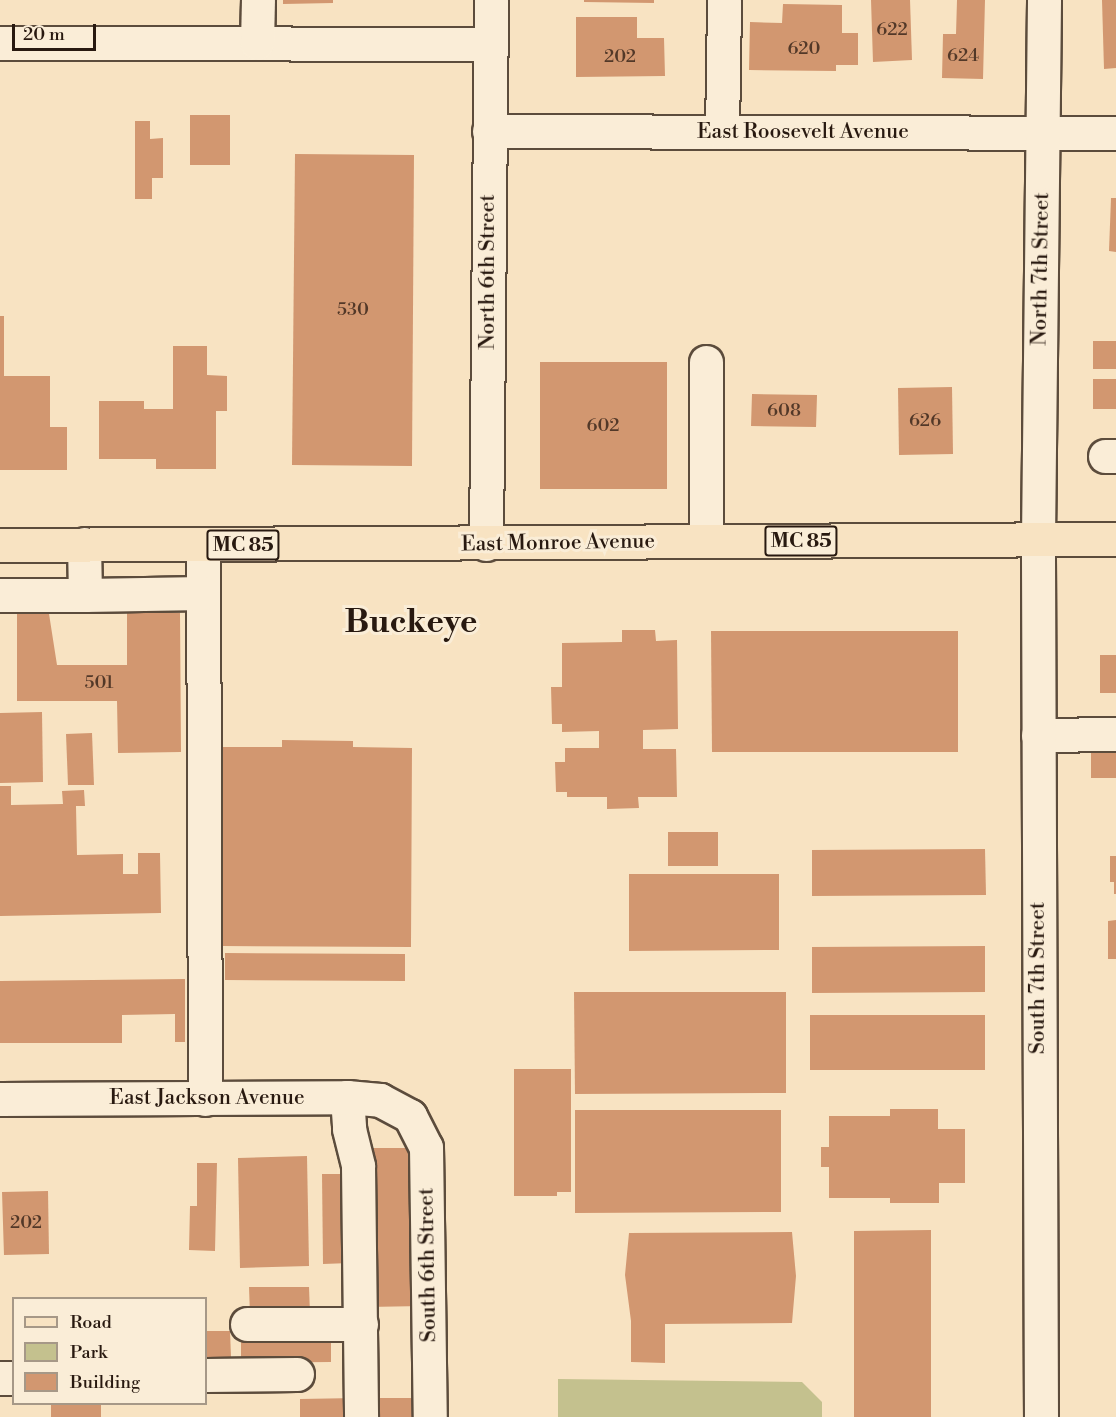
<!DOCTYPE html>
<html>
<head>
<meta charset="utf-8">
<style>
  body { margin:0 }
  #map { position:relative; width:1116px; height:1417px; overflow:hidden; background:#f8e3c2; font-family:"Libre Bodoni",serif }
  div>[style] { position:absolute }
  .green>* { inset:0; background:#c4c18e }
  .building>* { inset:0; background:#d29770 }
  .roads { filter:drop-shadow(2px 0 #5c4c3c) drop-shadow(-2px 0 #5c4c3c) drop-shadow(0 2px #5c4c3c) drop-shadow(0 -2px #5c4c3c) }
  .minor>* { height:33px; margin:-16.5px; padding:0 16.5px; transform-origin:16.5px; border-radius:16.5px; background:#faedd7 }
  .major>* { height:33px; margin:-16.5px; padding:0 16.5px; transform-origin:16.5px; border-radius:16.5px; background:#f8e3c2 }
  span { translate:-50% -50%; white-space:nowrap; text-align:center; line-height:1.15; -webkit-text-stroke:6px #faedd7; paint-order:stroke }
  .number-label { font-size:18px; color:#523828 }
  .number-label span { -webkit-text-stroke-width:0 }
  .shield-label span { padding:2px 4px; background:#faedd7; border:2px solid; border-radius:4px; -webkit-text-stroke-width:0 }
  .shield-label { font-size:20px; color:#281910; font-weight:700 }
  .street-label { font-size:21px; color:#281910 }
  .town-label { font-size:33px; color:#281910; font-weight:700 }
  .legend { position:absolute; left:12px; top:1297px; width:195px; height:108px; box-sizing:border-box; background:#faedd7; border:2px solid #a69887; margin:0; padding:8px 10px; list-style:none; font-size:18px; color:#281910 }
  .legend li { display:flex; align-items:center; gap:12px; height:30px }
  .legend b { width:30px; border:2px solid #a69887 }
  .scale { position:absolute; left:12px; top:24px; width:84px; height:27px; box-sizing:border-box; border:3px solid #281910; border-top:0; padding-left:8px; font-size:18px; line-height:21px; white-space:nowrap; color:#281910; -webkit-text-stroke:4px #faedd7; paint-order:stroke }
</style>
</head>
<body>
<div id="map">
  <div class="green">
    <div style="clip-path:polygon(558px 1379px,802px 1382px,822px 1402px,822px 1417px,558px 1417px)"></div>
  </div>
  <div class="building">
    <div style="clip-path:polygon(283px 0,333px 0,333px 3px,283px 4px)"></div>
    <div style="clip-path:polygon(584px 0,654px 0,654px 3px,584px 2px)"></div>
    <div style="clip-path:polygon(871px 0,910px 0,912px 60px,873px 62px)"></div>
    <div style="clip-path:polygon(957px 0,985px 0,983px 79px,942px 78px,943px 34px,956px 34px)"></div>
    <div style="clip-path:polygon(1102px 0,1116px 0,1116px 68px,1104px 69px)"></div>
    <div style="clip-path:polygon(783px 4px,842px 5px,842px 33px,858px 33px,858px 65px,836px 65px,836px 71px,749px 70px,750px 22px,782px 23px)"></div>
    <div style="clip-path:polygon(576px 17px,637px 17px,637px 38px,664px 38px,665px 76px,576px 77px)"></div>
    <div style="clip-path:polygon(190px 115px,230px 115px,230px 165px,190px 165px)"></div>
    <div style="clip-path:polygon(135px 121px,150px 121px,150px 139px,163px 138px,163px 178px,152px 178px,152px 199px,135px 199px)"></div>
    <div style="clip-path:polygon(295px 154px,414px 155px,412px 466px,292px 465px)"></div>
    <div style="clip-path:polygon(1111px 198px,1116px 198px,1116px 252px,1109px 251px)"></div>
    <div style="clip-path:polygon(0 316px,4px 316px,4px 376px,50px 376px,50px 427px,67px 427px,67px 470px,0 470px)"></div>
    <div style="clip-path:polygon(1093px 341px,1116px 341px,1116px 369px,1093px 369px)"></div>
    <div style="clip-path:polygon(173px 346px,207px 346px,207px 375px,227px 376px,227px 411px,216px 411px,216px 469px,156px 469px,156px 459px,99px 459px,99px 401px,144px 401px,144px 409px,173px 409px)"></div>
    <div style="clip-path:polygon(540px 362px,667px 362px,667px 489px,540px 489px)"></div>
    <div style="clip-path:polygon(1093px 379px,1116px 379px,1116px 409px,1093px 409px)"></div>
    <div style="clip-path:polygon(952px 387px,953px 454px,899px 455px,898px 388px)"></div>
    <div style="clip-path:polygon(752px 394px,817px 395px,816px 427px,751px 426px)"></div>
    <div style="clip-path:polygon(47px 601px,57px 665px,127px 665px,127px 613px,180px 613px,181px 752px,118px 753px,117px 701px,17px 701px,17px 602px)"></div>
    <div style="clip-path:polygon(622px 630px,655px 630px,656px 641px,677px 640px,678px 729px,643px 730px,643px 749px,676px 749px,677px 797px,638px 797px,639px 808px,607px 809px,607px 797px,567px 797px,567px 792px,556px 792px,555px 762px,565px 762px,565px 748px,599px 748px,599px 731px,562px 732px,562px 724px,552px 724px,551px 687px,562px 687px,562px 643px,622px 642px)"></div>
    <div style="clip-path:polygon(711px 631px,958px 631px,958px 752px,712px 752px)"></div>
    <div style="clip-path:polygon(1100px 655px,1116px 655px,1116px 693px,1100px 693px)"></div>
    <div style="clip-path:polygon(42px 712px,43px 782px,0 783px,0 713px)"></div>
    <div style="clip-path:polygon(92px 733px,94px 785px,68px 785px,66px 734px)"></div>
    <div style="clip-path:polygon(282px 740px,353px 741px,353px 747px,412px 748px,411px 947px,221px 946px,223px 747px,282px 747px)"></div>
    <div style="clip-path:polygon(1116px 750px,1116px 778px,1091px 778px,1091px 751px)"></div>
    <div style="clip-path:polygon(0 786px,11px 786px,11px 805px,63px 804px,62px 791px,84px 790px,85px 806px,76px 806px,77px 855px,123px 854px,123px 874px,138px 874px,138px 853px,160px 853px,161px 913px,0 916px)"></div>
    <div style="clip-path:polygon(668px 832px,718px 832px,718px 866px,668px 866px)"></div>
    <div style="clip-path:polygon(985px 849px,986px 895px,812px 896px,812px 850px)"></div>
    <div style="clip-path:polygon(1110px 856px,1116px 856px,1116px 894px,1114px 894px,1114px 882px,1110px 882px)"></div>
    <div style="clip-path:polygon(629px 874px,779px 874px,779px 950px,629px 951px)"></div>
    <div style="clip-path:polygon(1116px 920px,1116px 959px,1108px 959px,1108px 921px)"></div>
    <div style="clip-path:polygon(985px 946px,985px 992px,812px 993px,812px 947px)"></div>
    <div style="clip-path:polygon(225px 953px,405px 954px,405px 981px,225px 980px)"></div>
    <div style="clip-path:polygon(185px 979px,185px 1042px,175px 1042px,175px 1014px,122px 1015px,122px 1043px,0 1043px,0 981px)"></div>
    <div style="clip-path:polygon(574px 992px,786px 992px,786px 1093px,575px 1094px)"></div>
    <div style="clip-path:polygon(810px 1015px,985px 1015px,985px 1070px,810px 1070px)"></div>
    <div style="clip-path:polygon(514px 1069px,571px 1069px,571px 1192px,557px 1192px,557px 1196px,514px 1196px)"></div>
    <div style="clip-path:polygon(890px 1109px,938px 1109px,938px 1129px,965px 1129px,965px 1183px,939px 1183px,939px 1203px,890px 1203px,890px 1198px,829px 1198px,829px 1167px,821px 1167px,821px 1147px,829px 1147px,829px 1116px,890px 1116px)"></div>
    <div style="clip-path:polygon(575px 1110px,781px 1110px,781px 1212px,575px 1213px)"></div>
    <div style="clip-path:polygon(366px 1148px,422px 1148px,423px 1306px,367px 1307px)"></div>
    <div style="clip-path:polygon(307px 1156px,309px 1266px,240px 1268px,238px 1158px)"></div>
    <div style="clip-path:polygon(197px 1163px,217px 1163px,215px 1251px,189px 1250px,190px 1206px,197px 1206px)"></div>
    <div style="clip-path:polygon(322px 1174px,350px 1174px,350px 1263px,323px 1264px)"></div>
    <div style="clip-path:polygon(48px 1191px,49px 1254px,4px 1255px,2px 1192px)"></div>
    <div style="clip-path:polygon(931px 1230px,931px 1417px,854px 1417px,854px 1231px)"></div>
    <div style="clip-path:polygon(792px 1232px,796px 1276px,792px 1323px,665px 1324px,665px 1363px,631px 1362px,631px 1321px,625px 1275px,629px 1233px)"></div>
    <div style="clip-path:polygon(249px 1287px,309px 1287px,310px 1314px,250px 1315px)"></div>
    <div style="clip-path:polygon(206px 1331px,230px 1331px,231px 1357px,206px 1357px)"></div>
    <div style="clip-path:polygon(331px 1334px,331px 1362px,241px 1363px,241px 1335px)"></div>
    <div style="clip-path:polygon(356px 1398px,356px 1417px,300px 1417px,300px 1399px)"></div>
    <div style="clip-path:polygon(364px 1398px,420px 1398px,420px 1417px,364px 1417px)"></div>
    <div style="clip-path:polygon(51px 1404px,101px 1404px,101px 1417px,51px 1417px)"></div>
  </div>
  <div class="roads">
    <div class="minor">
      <div style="left:0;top:43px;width:491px;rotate:0.1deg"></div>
      <div style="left:257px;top:43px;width:43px;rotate:-88.7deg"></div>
      <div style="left:489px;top:131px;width:627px;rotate:0.18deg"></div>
      <div style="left:722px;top:132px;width:132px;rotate:-89.1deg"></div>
      <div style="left:706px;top:362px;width:179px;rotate:90deg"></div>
      <div style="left:1105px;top:456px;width:11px"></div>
      <div style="left:486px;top:544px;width:544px;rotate:-89.47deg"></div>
      <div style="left:203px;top:545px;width:554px;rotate:89.79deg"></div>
      <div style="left:0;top:595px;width:85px"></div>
      <div style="left:85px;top:595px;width:51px;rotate:-91.1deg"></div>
      <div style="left:85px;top:595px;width:118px;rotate:-1deg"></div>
      <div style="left:1038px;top:735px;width:78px;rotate:-0.7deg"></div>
      <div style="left:347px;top:1097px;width:32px;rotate:86deg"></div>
      <div style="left:349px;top:1129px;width:38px;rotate:76deg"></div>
      <div style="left:358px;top:1166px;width:251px;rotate:89.3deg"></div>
      <div style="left:0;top:1099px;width:347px;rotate:-0.3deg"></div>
      <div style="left:347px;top:1097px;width:33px;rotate:5deg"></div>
      <div style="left:380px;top:1100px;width:34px;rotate:28deg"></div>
      <div style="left:410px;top:1116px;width:35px;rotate:63deg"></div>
      <div style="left:426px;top:1147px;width:270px;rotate:89.2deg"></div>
      <div style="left:247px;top:1324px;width:114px"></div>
      <div style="left:206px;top:1375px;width:91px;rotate:-0.6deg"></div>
      <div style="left:0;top:1378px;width:14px"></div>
      <div style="left:1041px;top:1417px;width:878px;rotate:-90.2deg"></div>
      <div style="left:1038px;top:539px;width:539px;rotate:-89.36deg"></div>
    </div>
    <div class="major">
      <div style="left:0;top:545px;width:1116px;rotate:-0.31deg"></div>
    </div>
  </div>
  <div class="number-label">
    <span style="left:892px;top:30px">622</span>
    <span style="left:804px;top:49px">620</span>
    <span style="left:963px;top:56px">624</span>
    <span style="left:620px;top:57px">202</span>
    <span style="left:353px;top:310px">530</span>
    <span style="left:784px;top:411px">608</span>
    <span style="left:925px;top:421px">626</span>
    <span style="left:603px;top:426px">602</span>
    <span style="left:99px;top:683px">501</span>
    <span style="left:26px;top:1223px">202</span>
  </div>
  <div class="shield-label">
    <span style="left:801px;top:541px">MC 85</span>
    <span style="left:243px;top:545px">MC 85</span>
  </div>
  <div class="street-label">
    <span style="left:803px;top:132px">East Roosevelt Avenue</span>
    <span style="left:1041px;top:269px;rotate:-89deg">North 7th Street</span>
    <span style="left:488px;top:272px;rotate:-90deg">North 6th Street</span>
    <span style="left:558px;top:543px;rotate:-1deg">East Monroe Avenue</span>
    <span style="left:1038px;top:978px;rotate:-90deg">South 7th Street</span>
    <span style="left:207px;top:1098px">East Jackson Avenue</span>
    <span style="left:428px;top:1265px;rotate:-91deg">South 6th Street</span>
  </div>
  <div class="town-label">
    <span style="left:411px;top:623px">Buckeye</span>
  </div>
  <ul class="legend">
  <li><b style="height:8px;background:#f8e3c2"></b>Road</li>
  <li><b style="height:16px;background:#c4c18e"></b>Park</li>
  <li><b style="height:16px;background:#d29770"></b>Building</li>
  </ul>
  <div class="scale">20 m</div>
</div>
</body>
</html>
